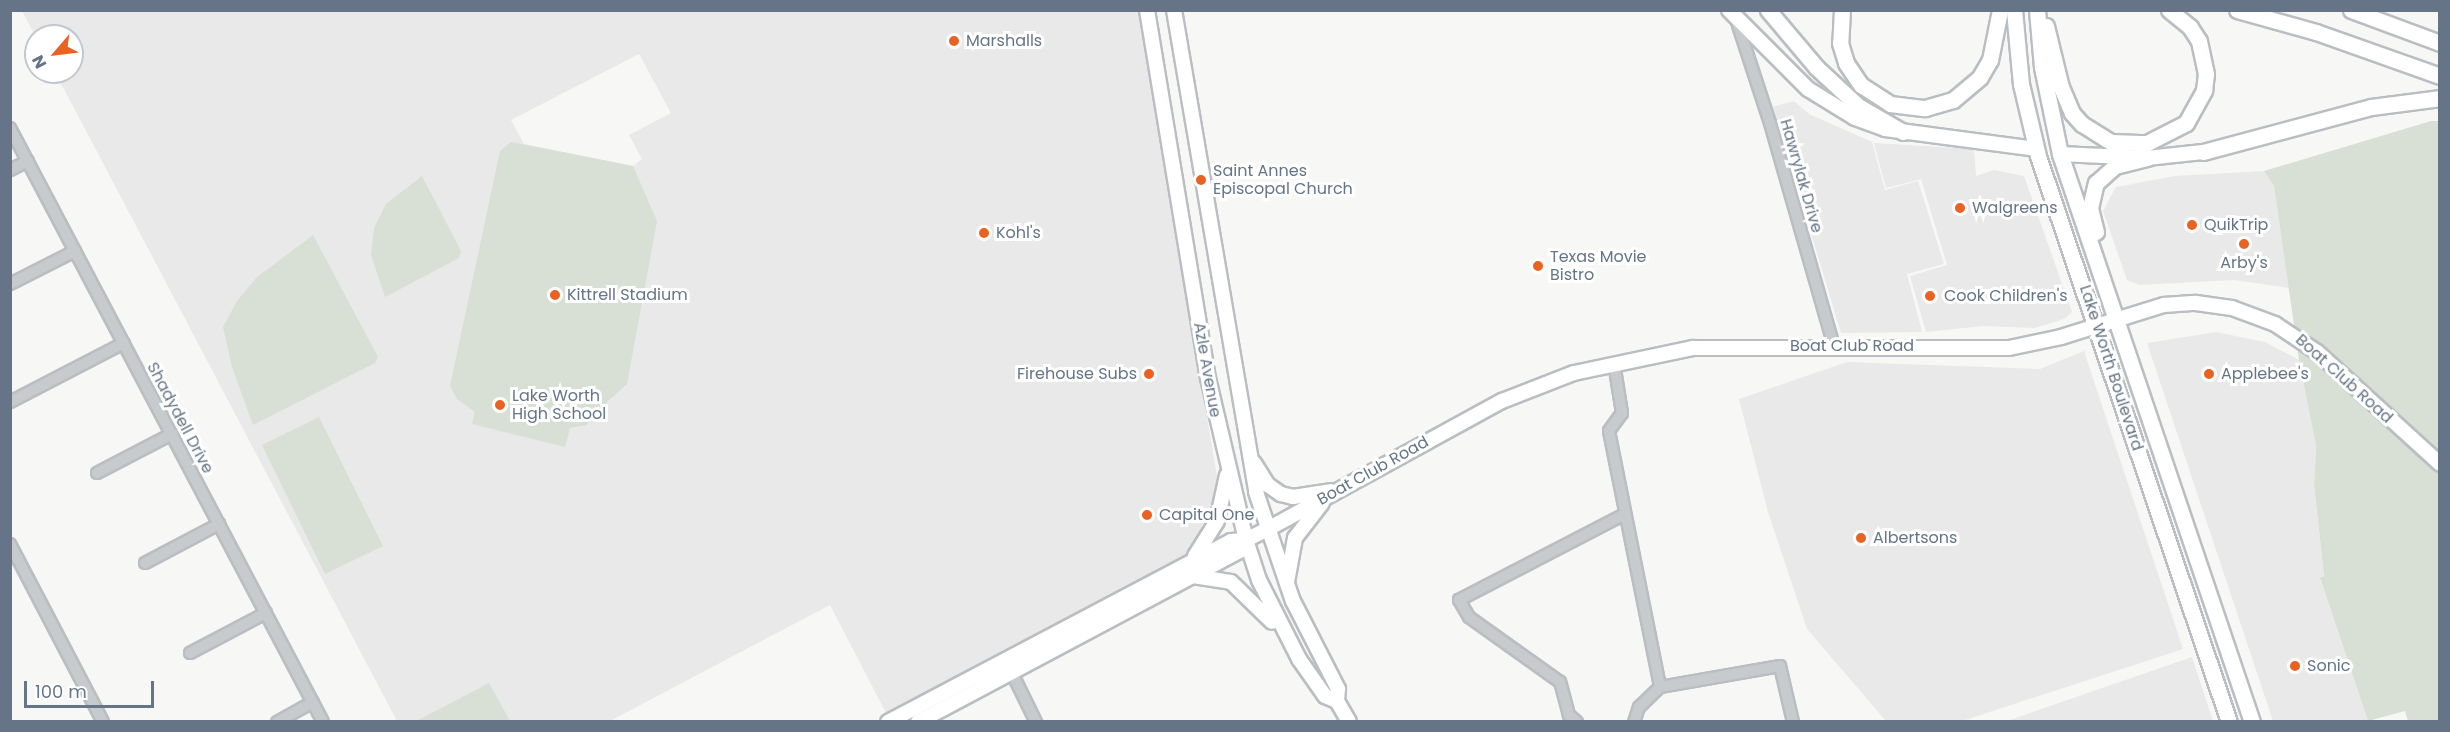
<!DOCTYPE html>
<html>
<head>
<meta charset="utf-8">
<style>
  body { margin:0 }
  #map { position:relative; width:2450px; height:732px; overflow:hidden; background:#f7f8f5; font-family:Poppins,sans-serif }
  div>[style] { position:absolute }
  .built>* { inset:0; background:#e8e9e8 }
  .green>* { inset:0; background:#d8e0d5 }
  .roads { filter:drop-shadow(2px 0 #babec2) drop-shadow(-2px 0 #babec2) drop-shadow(0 2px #babec2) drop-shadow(0 -2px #babec2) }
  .minor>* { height:10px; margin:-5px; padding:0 5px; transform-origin:5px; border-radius:5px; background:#c7cbce }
  .major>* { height:14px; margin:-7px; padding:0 7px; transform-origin:7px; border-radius:7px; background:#fff }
  .highway>* { height:15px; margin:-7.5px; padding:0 7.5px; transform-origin:7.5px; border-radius:7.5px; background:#fff }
  .dots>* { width:16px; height:16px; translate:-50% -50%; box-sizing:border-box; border:3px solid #fff; border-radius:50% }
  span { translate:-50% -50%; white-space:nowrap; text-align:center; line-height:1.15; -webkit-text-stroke:6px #fff; paint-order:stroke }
  .poi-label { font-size:16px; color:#657587 }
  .left { translate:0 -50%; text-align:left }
  .right { translate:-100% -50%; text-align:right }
  .street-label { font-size:16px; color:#657587 }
  .frame { position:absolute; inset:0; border:12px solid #657587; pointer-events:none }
  .north { position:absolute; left:24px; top:24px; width:60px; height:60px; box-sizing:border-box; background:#fff; border:2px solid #c1c8cf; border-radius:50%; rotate:242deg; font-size:16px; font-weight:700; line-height:24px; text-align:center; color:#657587 }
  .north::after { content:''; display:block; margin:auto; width:21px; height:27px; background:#ea6222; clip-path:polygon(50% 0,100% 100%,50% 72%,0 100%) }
  .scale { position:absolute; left:24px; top:681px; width:130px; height:27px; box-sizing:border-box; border:3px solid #657587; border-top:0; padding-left:8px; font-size:18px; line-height:21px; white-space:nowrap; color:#657587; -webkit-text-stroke:4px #fff; paint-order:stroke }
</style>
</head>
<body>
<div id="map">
  <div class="built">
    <div style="clip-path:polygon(evenodd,22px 11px,1139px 11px,1217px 476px,1215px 495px,1195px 541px,1181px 561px,886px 713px,830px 605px,610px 721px,397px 721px,55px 72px,72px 72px,72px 36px,36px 37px,22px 11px,639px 54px,671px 113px,629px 135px,642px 159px,633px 166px,524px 144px,511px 120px,639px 54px)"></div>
    <div style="clip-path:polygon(1794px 101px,1809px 114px,1872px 142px,1885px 190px,1918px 181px,1944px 264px,1907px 274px,1922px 332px,1841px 333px,1773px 107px)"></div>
    <div style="clip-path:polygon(1874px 143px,1974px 149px,1976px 176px,1994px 170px,2024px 176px,2072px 312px,2064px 319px,2035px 328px,1983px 326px,1926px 332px,1910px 276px,1947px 265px,1921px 179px,1886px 188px)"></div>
    <div style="clip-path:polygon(2264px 171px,2274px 186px,2289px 288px,2234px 280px,2139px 285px,2127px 280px,2103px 211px,2116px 187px,2175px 176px)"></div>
    <div style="clip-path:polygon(2216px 332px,2265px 342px,2299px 360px,2316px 446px,2314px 487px,2324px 577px,2320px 579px,2368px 721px,2273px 721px,2147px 343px)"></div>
    <div style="clip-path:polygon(2084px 351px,2183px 649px,1962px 721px,1886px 721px,1807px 629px,1768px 512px,1739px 399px,1847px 362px,2040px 369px)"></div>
    <div style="clip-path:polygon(2192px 657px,2213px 721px,2007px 721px)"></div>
  </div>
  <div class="green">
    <div style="clip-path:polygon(2431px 121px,2439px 121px,2439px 721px,2408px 721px,2405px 711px,2368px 721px,2320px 578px,2324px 576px,2314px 485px,2316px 446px,2299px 360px,2274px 186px,2264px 171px)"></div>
    <div style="clip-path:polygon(511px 142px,633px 166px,657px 221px,627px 384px,596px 412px,587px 425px,570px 428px,565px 447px,472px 424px,475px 412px,457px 399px,450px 386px,500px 151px)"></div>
    <div style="clip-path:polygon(422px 176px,461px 251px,459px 258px,385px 297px,371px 255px,374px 228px,386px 204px)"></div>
    <div style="clip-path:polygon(313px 235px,378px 357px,375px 363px,253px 425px,232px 367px,223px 327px,237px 301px,257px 277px)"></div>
    <div style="clip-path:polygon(319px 417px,383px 546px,325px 574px,262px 445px)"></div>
    <div style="clip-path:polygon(489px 683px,510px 721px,416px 721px,447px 705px)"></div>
  </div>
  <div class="roads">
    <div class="minor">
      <div style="left:1736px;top:19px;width:109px;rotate:71.9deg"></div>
      <div style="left:1770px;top:123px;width:232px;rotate:74deg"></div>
      <div style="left:10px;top:128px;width:671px;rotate:62.21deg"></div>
      <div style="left:10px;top:170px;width:20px;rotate:-27deg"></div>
      <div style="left:10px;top:284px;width:73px;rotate:-26.9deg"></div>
      <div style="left:1614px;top:363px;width:51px;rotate:80.9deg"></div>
      <div style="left:1622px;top:413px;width:22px;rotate:126deg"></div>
      <div style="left:1609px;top:431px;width:261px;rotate:78.7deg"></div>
      <div style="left:1660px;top:687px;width:29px;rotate:136deg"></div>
      <div style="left:1639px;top:707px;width:16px;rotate:108deg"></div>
      <div style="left:10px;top:402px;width:128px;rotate:-27.4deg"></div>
      <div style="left:97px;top:473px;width:85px;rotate:-27.5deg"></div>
      <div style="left:10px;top:544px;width:201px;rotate:62.4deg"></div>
      <div style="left:145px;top:563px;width:84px;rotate:-27.8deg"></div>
      <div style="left:190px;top:653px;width:86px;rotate:-27.8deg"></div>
      <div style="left:1011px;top:671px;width:57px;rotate:63.9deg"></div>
      <div style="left:1660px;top:687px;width:122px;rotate:-9.9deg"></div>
      <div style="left:1780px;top:666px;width:57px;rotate:76.9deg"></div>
      <div style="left:277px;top:722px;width:41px;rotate:-29.1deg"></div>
      <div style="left:1577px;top:722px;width:11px;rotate:-139deg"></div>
      <div style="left:1569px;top:715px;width:34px;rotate:-105deg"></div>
      <div style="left:1560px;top:682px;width:112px;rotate:-144.5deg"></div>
      <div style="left:1469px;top:617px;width:20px;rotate:-120deg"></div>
      <div style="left:1459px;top:600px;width:185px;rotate:-27.4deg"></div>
    </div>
    <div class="major">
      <div style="left:1147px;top:10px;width:373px;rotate:80.6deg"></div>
      <div style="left:1208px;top:378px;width:166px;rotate:76.8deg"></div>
      <div style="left:1246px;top:540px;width:42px;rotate:72deg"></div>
      <div style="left:1259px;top:580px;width:89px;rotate:63.1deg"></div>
      <div style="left:1299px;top:659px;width:45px;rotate:54.9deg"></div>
      <div style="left:1325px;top:696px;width:13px;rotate:23deg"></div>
      <div style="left:1174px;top:10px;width:489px;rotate:80.3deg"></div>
      <div style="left:1256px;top:492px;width:115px;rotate:71.3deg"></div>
      <div style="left:1293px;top:601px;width:99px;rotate:62.9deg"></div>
      <div style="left:1338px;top:689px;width:12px;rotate:95deg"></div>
      <div style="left:1337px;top:701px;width:24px;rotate:60deg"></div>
      <div style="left:1729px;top:10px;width:112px;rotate:45deg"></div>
      <div style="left:1808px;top:89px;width:55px;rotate:31.7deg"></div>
      <div style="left:1855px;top:118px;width:32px;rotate:20deg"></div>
      <div style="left:1885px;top:129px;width:152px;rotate:7.5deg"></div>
      <div style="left:2060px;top:154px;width:87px;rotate:2.6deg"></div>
      <div style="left:2147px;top:158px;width:56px;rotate:-6.1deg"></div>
      <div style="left:1254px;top:463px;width:26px;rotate:58deg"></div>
      <div style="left:1268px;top:485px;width:16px;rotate:35deg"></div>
      <div style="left:1281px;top:494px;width:12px;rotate:14deg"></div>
      <div style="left:1293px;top:497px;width:38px;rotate:-9deg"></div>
      <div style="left:1195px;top:556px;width:41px;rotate:-57.8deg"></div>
      <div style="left:1217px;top:521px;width:47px;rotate:-77.7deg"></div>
      <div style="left:1193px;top:576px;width:38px;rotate:9deg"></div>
      <div style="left:1231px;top:582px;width:57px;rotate:44.3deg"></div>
      <div style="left:1287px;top:582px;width:45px;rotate:-79.7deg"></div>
      <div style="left:1295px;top:538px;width:44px;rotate:-52.4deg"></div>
      <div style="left:888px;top:722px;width:388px;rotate:-27.8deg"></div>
      <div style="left:1231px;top:541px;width:15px;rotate:-4deg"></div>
      <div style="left:1246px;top:540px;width:22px;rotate:-27deg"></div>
      <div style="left:1266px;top:530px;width:269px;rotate:-28.7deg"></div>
      <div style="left:1502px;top:401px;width:77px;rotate:-21.3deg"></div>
      <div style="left:1574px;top:373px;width:122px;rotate:-11.9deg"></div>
      <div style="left:1693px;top:348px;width:316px"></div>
      <div style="left:2009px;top:348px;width:53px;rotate:-11.9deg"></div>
      <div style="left:2061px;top:337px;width:108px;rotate:-17.3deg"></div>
      <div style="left:2164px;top:305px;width:32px;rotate:-4deg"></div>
      <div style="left:2196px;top:303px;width:36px;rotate:8deg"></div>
      <div style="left:2232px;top:308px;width:46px;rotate:20.4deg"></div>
      <div style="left:2275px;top:324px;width:50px;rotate:33.7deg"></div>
      <div style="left:2317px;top:352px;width:166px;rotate:42.3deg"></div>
      <div style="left:918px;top:722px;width:364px;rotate:-28deg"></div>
      <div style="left:1239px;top:551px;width:13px;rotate:-58deg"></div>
    </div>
    <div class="highway">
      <div style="left:1768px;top:10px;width:76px;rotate:49.8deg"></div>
      <div style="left:1817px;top:68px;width:56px;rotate:42.8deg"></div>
      <div style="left:1858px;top:106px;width:52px;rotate:30deg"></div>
      <div style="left:1842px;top:10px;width:33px;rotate:93deg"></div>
      <div style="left:1840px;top:43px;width:21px;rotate:73deg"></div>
      <div style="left:1846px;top:63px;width:27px;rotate:56deg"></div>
      <div style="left:1861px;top:85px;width:35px;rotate:33deg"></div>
      <div style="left:1890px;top:104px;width:35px;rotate:7deg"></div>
      <div style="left:1925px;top:108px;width:29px;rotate:-16deg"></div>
      <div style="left:1953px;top:100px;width:35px;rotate:-40deg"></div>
      <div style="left:1980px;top:77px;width:20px;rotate:-60deg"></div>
      <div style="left:1990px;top:60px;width:51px;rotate:-78.7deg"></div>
      <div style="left:2014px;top:10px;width:74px;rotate:84.6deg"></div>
      <div style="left:2021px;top:84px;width:74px;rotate:76.7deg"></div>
      <div style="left:2038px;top:156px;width:597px;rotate:71.35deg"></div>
      <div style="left:2037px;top:10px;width:57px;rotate:85deg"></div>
      <div style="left:2042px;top:67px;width:89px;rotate:78.3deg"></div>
      <div style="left:2060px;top:154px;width:600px;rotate:71.32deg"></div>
      <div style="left:2237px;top:10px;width:82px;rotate:15.6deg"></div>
      <div style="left:2316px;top:32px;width:132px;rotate:19.5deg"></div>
      <div style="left:2351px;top:10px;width:95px;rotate:20.3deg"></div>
      <div style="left:2046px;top:26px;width:63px;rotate:76.2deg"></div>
      <div style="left:2061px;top:87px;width:28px;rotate:67deg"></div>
      <div style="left:2072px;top:113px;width:15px;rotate:48deg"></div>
      <div style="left:2082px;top:124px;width:34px;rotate:32deg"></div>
      <div style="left:2111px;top:142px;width:36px;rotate:2deg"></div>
      <div style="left:2147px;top:143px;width:44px;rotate:-27.1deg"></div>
      <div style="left:2186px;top:123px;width:38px;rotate:-61deg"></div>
      <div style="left:2204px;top:90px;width:16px;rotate:-83deg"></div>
      <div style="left:2206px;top:74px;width:34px;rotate:-102deg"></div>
      <div style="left:2199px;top:41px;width:17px;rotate:-123deg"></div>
      <div style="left:2190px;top:27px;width:27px;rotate:-141deg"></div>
      <div style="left:2203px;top:152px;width:174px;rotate:-15deg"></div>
      <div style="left:2371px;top:107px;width:70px;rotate:-7.4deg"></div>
      <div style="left:2096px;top:232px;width:25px;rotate:-104deg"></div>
      <div style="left:2090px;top:208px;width:26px;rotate:-77deg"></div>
      <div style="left:2096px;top:183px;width:25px;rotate:-42deg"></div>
      <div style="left:2115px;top:166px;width:33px;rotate:-14deg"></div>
    </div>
  </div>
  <div class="dots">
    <div style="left:954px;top:41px;background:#ea6222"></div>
    <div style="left:1201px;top:180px;background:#ea6222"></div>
    <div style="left:1960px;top:208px;background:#ea6222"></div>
    <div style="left:2192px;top:225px;background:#ea6222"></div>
    <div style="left:984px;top:233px;background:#ea6222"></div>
    <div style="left:2244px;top:244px;background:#ea6222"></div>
    <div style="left:1538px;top:266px;background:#ea6222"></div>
    <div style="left:555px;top:295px;background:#ea6222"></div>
    <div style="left:1930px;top:296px;background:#ea6222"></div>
    <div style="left:1149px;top:374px;background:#ea6222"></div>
    <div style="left:2209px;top:374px;background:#ea6222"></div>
    <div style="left:500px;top:405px;background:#ea6222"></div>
    <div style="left:1147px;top:515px;background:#ea6222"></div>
    <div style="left:1861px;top:538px;background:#ea6222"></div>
    <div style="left:2295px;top:666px;background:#ea6222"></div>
  </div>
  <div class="poi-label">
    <span class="left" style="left:966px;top:41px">Marshalls</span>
    <span class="left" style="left:1213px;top:180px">Saint Annes<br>Episcopal Church</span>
    <span class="left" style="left:1972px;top:208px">Walgreens</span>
    <span class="left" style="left:2204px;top:225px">QuikTrip</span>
    <span class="left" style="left:996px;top:233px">Kohl's</span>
    <span class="left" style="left:1550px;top:266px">Texas Movie<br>Bistro</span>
    <span style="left:2244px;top:263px">Arby's</span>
    <span class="left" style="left:567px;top:295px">Kittrell Stadium</span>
    <span class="left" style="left:1944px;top:296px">Cook Children's</span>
    <span class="right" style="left:1137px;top:374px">Firehouse Subs</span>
    <span class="left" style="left:2221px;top:374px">Applebee's</span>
    <span class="left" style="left:512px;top:405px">Lake Worth<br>High School</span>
    <span class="left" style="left:1159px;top:515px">Capital One</span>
    <span class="left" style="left:1873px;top:538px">Albertsons</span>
    <span class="left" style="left:2307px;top:666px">Sonic</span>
  </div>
  <div class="street-label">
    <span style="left:1801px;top:176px;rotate:74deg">Hawrylak Drive</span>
    <span style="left:1852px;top:346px">Boat Club Road</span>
    <span style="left:2111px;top:368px;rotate:72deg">Lake Worth Boulevard</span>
    <span style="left:1207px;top:370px;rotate:80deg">Azle Avenue</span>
    <span style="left:2344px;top:379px;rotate:42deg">Boat Club Road</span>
    <span style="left:180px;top:418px;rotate:62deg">Shadydell Drive</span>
    <span style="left:1373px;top:471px;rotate:-29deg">Boat Club Road</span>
  </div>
  <div class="frame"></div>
  <div class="north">N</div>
  <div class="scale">100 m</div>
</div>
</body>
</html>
